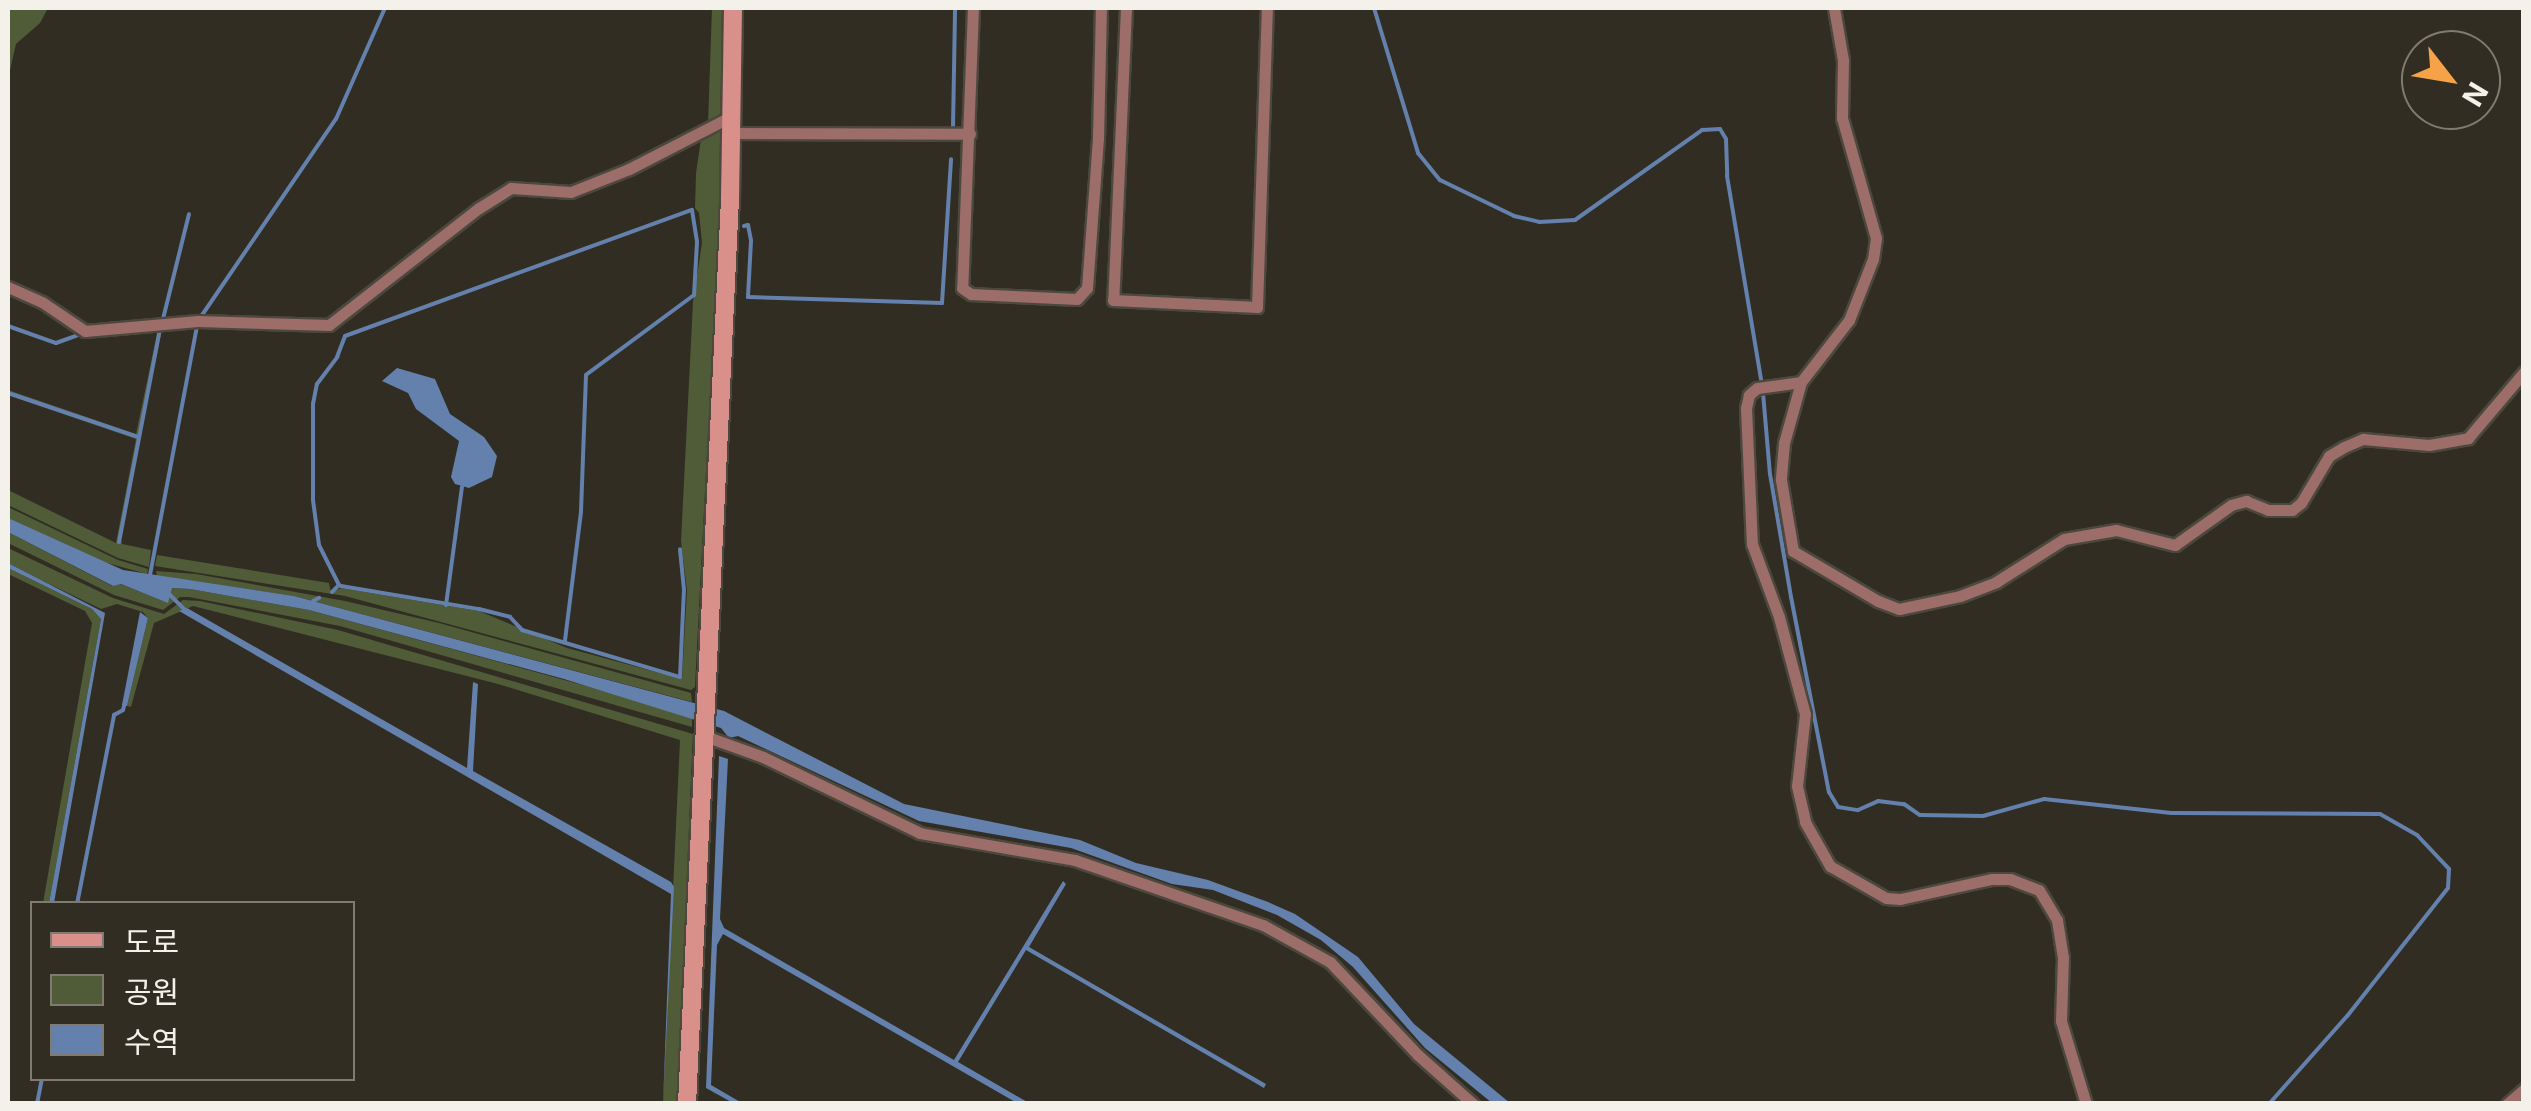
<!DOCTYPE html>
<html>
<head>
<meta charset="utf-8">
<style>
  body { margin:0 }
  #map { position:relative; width:2531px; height:1111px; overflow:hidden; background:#312d22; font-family:Inter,"Noto Sans KR",sans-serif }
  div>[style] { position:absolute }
  .green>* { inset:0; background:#505b38 }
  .water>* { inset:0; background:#6480ac }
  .stream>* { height:4px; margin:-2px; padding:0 2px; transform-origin:2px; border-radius:2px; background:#6480ac }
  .roads { filter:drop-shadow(2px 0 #4c483e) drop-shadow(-2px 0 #4c483e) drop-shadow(0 2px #4c483e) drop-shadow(0 -2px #4c483e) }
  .street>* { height:11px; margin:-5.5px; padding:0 5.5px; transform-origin:5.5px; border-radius:5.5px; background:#9c6d69 }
  .secondary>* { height:18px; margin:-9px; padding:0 9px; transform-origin:9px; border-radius:9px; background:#da908a }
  span { translate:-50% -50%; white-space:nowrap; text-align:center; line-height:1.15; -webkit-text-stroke:10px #312d22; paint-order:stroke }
  .frame { position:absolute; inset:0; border:10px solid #f4f1ea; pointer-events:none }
  .legend { position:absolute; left:30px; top:901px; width:325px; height:180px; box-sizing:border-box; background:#312d22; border:2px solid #7f7b72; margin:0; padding:12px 18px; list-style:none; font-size:30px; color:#f4f1ea }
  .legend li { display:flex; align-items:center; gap:20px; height:50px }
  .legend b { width:50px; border:2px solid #7f7b72 }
  .north { position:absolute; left:2401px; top:30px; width:100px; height:100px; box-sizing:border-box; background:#312d22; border:2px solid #7f7b72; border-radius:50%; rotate:121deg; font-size:28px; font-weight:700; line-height:40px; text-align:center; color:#f4f1ea }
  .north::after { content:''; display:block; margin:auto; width:35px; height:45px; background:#f6a248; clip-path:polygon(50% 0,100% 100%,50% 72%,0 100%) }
</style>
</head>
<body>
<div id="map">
  <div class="green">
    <div style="clip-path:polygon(8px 8px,48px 8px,40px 23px,16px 44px,8px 79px)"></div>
    <div style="clip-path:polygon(712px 8px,722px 8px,722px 113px,708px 124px)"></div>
    <div style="clip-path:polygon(717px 127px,721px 128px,718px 237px,695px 687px,691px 690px,345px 596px,155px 566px,157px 555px,329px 583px,331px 593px,341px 588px,479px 611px,567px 648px,682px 679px,687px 590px,681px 541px,693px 302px,702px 243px,699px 213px,695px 208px,696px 173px,701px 139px)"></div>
    <div style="clip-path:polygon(158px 329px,162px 329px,120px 533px,122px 544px,151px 550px,149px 567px,118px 558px,8px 505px,8px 490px,116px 543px,136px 439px,8px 395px,8px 390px,136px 434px)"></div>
    <div style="clip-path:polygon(8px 507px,118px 560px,148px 569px,147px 574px,93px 559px,12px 521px,8px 518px)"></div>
    <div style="clip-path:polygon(8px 532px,112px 586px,120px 584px,167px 602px,171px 588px,190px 589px,309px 610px,630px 698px,692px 718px,692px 727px,340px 626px,189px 597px,180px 597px,163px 610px,114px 595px,8px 543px)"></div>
    <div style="clip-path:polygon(8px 548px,113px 598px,164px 614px,183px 600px,200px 601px,338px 630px,693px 734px,677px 1103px,663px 1103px,680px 740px,498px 684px,193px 606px,154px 623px,131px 707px,127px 706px,148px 618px,143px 612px,117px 604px,101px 609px,39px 579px,8px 563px)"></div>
    <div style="clip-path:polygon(8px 568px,92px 609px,101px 619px,49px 903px,43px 903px,92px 623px,85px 611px,8px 574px)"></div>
    <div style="clip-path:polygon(156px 571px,196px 574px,345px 601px,439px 623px,691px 693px,692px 702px,294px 596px,157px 576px)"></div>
  </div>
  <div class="water">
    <div style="clip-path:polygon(397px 368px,435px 379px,450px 414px,484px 437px,497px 456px,492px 477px,469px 488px,455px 484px,451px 477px,459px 441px,416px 409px,408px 393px,382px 381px)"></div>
    <div style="clip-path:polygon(8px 518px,123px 570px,294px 596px,724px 711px,904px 804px,1080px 840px,1136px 863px,1208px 880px,1268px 902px,1295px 914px,1358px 957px,1414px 1024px,1510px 1103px,1492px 1103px,1425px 1048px,1353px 967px,1321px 940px,1277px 915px,1213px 890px,1172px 884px,1071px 848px,919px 821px,738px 736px,729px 738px,721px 728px,564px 679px,309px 610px,190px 589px,172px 588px,168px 603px,121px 584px,113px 586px,8px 532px)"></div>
    <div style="clip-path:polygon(8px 563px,105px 613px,54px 903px,49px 903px,101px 619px,92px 609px,8px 568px)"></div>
    <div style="clip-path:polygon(187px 608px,467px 768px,473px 682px,478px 684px,473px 771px,671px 882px,674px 887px,663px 1103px,671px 894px,179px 611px)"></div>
    <div style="clip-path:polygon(140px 612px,148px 618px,127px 706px,122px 705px)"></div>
    <div style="clip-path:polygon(719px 756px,728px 759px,720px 919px,724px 928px,954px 1060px,1063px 881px,1066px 884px,1029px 947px,1266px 1084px,1264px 1088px,1026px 950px,958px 1062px,1029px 1103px,1017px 1103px,723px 934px,717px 945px,711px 1085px,742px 1103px,733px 1103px,706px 1088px)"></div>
  </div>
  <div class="stream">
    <div style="left:1374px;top:8px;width:152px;rotate:73.1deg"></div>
    <div style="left:1418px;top:153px;width:35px;rotate:51deg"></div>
    <div style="left:1440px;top:180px;width:82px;rotate:25.9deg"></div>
    <div style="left:1514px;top:216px;width:26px;rotate:13deg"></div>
    <div style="left:1539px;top:222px;width:36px;rotate:-3deg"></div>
    <div style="left:1575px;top:220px;width:156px;rotate:-35.3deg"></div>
    <div style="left:1702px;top:130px;width:18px;rotate:-3deg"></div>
    <div style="left:1720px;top:129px;width:12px;rotate:59deg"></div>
    <div style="left:1726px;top:139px;width:37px;rotate:88deg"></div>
    <div style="left:1727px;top:176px;width:207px;rotate:80.5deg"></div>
    <div style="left:953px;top:127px;width:119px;rotate:-89deg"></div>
    <div style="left:744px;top:226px;width:4px;rotate:-14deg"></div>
    <div style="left:748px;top:225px;width:16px;rotate:79deg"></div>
    <div style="left:751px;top:241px;width:56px;rotate:93.1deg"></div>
    <div style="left:748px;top:297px;width:194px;rotate:1.8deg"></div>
    <div style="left:942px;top:303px;width:144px;rotate:-86.4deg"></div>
    <div style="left:163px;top:319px;width:108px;rotate:-76.1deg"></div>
    <div style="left:8px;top:326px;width:51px;rotate:19.5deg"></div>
    <div style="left:56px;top:343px;width:27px;rotate:-20deg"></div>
    <div style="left:8px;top:393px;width:137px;rotate:18.7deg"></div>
    <div style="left:1763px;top:393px;width:81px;rotate:85.1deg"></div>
    <div style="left:1770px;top:474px;width:125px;rotate:80.3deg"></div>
    <div style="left:1791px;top:597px;width:199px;rotate:79deg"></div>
    <div style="left:1829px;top:792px;width:17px;rotate:59deg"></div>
    <div style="left:1838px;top:807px;width:20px;rotate:9deg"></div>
    <div style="left:1858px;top:810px;width:22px;rotate:-24deg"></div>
    <div style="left:1878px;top:801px;width:26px;rotate:7deg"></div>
    <div style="left:1904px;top:804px;width:19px;rotate:35deg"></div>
    <div style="left:1920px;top:815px;width:63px;rotate:0.9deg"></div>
    <div style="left:1983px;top:816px;width:63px;rotate:-15.6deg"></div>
    <div style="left:2044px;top:799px;width:128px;rotate:6.3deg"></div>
    <div style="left:2171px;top:813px;width:209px;rotate:0.3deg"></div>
    <div style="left:2380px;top:814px;width:43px;rotate:29.6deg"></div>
    <div style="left:2417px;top:835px;width:47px;rotate:46.7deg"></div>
    <div style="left:2449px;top:869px;width:19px;rotate:93deg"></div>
    <div style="left:2448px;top:888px;width:162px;rotate:128.2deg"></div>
    <div style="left:2348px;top:1015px;width:119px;rotate:131.6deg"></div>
    <div style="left:119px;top:542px;width:217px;rotate:-79.1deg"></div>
    <div style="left:150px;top:575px;width:258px;rotate:-79.3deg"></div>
    <div style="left:198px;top:321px;width:245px;rotate:-55.7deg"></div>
    <div style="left:336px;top:119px;width:121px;rotate:-66.2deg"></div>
    <div style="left:341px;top:586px;width:140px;rotate:9.5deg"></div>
    <div style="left:479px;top:609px;width:32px;rotate:14deg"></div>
    <div style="left:510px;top:617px;width:18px;rotate:47deg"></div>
    <div style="left:522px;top:630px;width:165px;rotate:16.6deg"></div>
    <div style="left:680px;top:677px;width:87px;rotate:-87.4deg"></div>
    <div style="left:684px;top:590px;width:41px;rotate:-95.6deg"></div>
    <div style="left:167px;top:592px;width:25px;rotate:45deg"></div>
    <div style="left:332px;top:592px;width:10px;rotate:-45deg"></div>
    <div style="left:339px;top:585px;width:45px;rotate:-116.6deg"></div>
    <div style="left:319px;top:545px;width:45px;rotate:-97.6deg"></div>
    <div style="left:313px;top:500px;width:96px;rotate:-90deg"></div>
    <div style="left:313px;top:404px;width:20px;rotate:-79deg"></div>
    <div style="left:317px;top:384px;width:34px;rotate:-53deg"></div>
    <div style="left:337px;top:357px;width:22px;rotate:-69deg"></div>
    <div style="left:345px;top:336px;width:369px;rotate:-20deg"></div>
    <div style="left:692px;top:210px;width:32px;rotate:81deg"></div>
    <div style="left:697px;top:242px;width:53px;rotate:93.2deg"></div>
    <div style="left:694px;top:295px;width:134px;rotate:143.5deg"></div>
    <div style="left:586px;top:375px;width:137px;rotate:92.1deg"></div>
    <div style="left:581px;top:512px;width:130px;rotate:97.1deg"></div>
    <div style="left:313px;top:601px;width:7px;rotate:-27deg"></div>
    <div style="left:446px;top:605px;width:119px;rotate:-82.3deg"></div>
    <div style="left:77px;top:904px;width:193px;rotate:-78.9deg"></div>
    <div style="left:114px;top:715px;width:10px;rotate:-29deg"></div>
    <div style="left:123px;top:710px;width:8px;rotate:-76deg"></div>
    <div style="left:37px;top:1104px;width:26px;rotate:-79deg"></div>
  </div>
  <div class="roads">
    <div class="street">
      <div style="left:973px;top:8px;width:280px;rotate:92.2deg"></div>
      <div style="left:962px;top:288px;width:11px;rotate:34deg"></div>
      <div style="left:971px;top:294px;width:106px;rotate:2.7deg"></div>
      <div style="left:1077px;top:299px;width:15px;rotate:-48deg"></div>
      <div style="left:1087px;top:288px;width:149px;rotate:-85.8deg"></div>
      <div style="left:1098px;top:139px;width:131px;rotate:-88.7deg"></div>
      <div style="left:1126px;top:8px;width:292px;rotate:92.5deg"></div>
      <div style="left:1113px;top:300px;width:144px;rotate:2.8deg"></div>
      <div style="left:1257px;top:307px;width:299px;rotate:-88.1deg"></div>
      <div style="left:1834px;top:8px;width:53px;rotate:80.2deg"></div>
      <div style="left:1843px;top:60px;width:58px;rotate:91deg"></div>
      <div style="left:1842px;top:118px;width:125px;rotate:74.2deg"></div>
      <div style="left:1876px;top:238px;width:21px;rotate:98deg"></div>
      <div style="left:1873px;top:259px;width:66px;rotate:111.5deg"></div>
      <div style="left:1849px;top:320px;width:78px;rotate:127.7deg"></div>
      <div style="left:1801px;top:382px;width:63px;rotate:105.6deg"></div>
      <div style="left:1784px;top:443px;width:37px;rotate:95deg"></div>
      <div style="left:1781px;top:480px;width:72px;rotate:80.4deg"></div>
      <div style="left:1793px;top:551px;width:99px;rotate:30.5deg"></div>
      <div style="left:1878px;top:601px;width:22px;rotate:21deg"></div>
      <div style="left:1899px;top:609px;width:62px;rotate:-12deg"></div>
      <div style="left:1960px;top:596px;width:39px;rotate:-21deg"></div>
      <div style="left:1996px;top:582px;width:80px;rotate:-32.3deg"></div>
      <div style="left:2064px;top:539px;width:53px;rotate:-9.8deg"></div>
      <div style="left:2116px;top:530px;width:61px;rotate:14.3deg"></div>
      <div style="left:2175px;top:545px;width:69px;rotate:-35.5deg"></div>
      <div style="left:2231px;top:505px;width:16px;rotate:-15deg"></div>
      <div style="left:2246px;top:501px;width:24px;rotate:22deg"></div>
      <div style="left:2268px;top:510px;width:24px"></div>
      <div style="left:2292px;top:510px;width:11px;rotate:-38deg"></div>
      <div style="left:2301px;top:503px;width:55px;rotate:-59.2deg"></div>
      <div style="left:2329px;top:456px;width:17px;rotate:-31deg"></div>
      <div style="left:2344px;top:447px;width:21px;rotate:-23deg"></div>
      <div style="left:2363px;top:439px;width:66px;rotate:5.2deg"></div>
      <div style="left:2429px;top:445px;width:40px;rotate:-10deg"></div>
      <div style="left:2468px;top:438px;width:87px;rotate:-49.7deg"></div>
      <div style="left:731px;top:133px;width:239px;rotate:0.2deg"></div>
      <div style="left:8px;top:287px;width:37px;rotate:24deg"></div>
      <div style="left:42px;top:302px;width:52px;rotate:34deg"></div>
      <div style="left:85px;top:331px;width:113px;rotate:-5.1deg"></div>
      <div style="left:198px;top:321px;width:131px;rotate:1.7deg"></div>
      <div style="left:329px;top:325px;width:190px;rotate:-38deg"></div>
      <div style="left:479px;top:208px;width:38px;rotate:-32deg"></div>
      <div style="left:511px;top:188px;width:60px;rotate:3.8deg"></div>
      <div style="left:571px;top:192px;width:62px;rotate:-21.6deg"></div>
      <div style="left:629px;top:169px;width:116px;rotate:-27.2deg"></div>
      <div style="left:1801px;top:382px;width:44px;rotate:172.2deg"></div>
      <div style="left:1757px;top:388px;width:11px;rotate:139deg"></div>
      <div style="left:1749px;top:395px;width:13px;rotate:103deg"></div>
      <div style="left:1746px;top:408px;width:136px;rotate:87.5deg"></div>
      <div style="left:1752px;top:544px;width:78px;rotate:69.7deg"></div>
      <div style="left:1779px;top:617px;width:100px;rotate:75deg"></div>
      <div style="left:1805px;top:714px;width:72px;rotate:96.3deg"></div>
      <div style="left:1797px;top:786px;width:37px;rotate:77deg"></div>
      <div style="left:1805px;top:822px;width:51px;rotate:60.4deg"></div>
      <div style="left:1830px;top:866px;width:64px;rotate:29.7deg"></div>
      <div style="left:1886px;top:898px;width:14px;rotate:4deg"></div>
      <div style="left:1900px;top:899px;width:94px;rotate:-12.3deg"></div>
      <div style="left:1992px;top:879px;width:18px"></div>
      <div style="left:2010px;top:879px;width:31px;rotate:21deg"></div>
      <div style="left:2039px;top:890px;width:35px;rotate:59deg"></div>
      <div style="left:2057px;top:920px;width:37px;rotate:81deg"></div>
      <div style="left:2063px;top:957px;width:64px;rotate:91.8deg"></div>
      <div style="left:2061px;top:1021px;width:87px;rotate:73.2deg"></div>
      <div style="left:702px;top:735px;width:65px;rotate:19.8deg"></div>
      <div style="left:763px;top:757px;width:174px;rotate:25.8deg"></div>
      <div style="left:920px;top:833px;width:157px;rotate:9.9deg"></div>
      <div style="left:1075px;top:860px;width:199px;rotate:19.1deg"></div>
      <div style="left:1263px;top:925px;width:77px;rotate:28.9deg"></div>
      <div style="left:1330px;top:962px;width:128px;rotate:46.6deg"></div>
      <div style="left:1418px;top:1055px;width:74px;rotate:41.7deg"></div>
      <div style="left:2507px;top:1104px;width:23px;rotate:-41deg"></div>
    </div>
    <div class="secondary">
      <div style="left:687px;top:1104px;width:906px;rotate:-87.28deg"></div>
      <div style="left:730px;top:199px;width:191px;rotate:-89.1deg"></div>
    </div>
  </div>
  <div class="frame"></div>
  <ul class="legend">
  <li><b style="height:12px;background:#da908a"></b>도로</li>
  <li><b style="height:28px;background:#505b38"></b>공원</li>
  <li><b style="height:28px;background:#6480ac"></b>수역</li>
  </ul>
  <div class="north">N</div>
</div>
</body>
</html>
